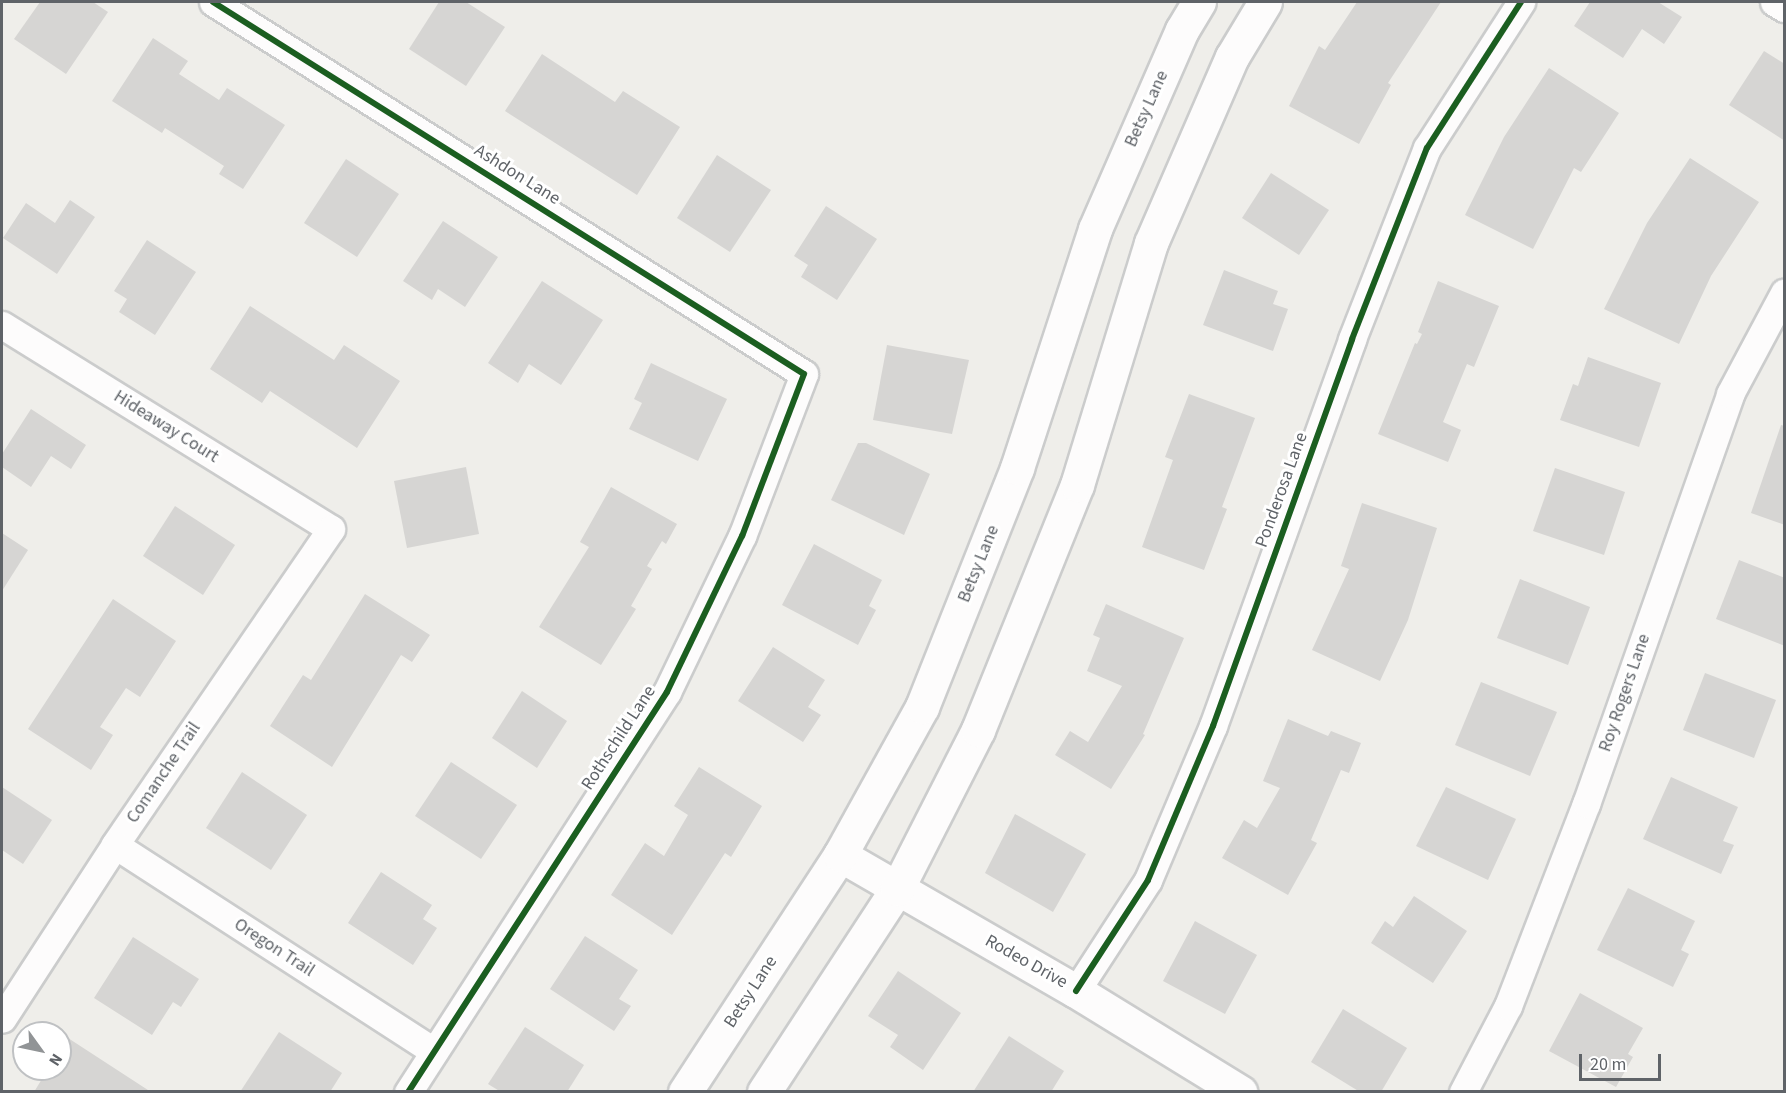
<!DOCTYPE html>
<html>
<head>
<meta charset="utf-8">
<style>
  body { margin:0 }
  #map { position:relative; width:1786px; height:1093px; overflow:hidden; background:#efeeea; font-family:"Source Sans 3",sans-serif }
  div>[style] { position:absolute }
  .building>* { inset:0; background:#d6d5d3 }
  .roads { filter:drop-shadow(2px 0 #cbcccc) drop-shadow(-2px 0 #cbcccc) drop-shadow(0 2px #cbcccc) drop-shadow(0 -2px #cbcccc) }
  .street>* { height:27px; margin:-13.5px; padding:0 13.5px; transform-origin:13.5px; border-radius:13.5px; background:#fdfcfc }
  .secondary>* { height:33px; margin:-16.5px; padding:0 16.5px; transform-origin:16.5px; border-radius:16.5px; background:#fdfcfc }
  .cycleway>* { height:6px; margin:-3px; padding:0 3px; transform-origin:3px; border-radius:3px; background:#1b5e20 }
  span { translate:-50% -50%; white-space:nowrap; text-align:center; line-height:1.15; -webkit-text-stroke:6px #fff; paint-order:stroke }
  .street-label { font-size:18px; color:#5f6368 }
  .frame { position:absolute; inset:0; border:3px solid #5f6368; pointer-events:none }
  .north { position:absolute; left:12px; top:1021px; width:60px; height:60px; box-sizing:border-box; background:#fff; border:2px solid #bfc1c3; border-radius:50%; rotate:123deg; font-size:16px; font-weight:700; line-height:24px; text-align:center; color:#5f6368 }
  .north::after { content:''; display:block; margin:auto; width:21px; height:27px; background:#919496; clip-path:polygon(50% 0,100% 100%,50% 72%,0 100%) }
  .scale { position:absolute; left:1579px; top:1054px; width:82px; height:27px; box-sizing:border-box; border:3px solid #5f6368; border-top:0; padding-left:8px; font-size:18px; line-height:21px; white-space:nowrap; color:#5f6368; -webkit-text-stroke:4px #fff; paint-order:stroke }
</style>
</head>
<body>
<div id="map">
  <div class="building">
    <div style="clip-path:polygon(40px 2px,93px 2px,108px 12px,66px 74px,14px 39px)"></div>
    <div style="clip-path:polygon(439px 2px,466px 2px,505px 27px,466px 86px,409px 49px)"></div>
    <div style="clip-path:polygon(1357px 2px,1441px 2px,1388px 83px,1391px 85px,1359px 144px,1289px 106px,1319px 46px,1325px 50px)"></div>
    <div style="clip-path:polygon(1590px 2px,1658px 2px,1682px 17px,1664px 44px,1642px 29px,1623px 58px,1574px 26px)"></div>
    <div style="clip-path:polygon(153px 38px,188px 61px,179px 74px,219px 100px,227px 88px,285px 125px,243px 189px,219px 174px,224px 166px,165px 128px,162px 133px,112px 101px)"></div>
    <div style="clip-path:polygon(1764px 51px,1785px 64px,1785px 141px,1729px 105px)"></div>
    <div style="clip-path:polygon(542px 54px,615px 102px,623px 91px,680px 127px,637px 195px,505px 111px)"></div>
    <div style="clip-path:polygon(1549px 68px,1619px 113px,1581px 172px,1574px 168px,1533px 249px,1465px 215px,1504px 137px)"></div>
    <div style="clip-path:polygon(717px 155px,771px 190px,730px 252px,677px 218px)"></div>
    <div style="clip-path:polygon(1690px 158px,1759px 202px,1711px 276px,1679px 344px,1604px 309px,1647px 223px)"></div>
    <div style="clip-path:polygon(346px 159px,399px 194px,357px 257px,304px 223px)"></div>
    <div style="clip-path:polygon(1271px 173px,1329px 210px,1299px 255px,1242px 218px)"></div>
    <div style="clip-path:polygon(70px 200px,95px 217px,57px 274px,3px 238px,26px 203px,55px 223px)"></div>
    <div style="clip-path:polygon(826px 206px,877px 239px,837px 300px,801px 277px,808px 265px,794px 256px)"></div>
    <div style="clip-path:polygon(443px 221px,498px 257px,465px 307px,438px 289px,432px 300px,403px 281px)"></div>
    <div style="clip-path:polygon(147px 240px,196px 272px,155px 335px,119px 312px,127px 299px,114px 291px)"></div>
    <div style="clip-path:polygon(1224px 270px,1278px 291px,1273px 304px,1288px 309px,1273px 351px,1203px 325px)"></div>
    <div style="clip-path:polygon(542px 281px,603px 320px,561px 385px,529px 364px,518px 383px,488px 363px)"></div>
    <div style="clip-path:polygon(1438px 281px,1499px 306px,1474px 367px,1467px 364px,1443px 422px,1461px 430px,1448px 462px,1378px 434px,1415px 343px,1417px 344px,1422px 334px,1418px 332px)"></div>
    <div style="clip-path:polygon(250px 306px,334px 360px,344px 345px,400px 381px,357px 448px,270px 391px,262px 403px,210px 369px)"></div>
    <div style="clip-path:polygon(887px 345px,969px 360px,952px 434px,873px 420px)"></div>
    <div style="clip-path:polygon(1588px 357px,1661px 383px,1639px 447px,1560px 420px,1573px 384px,1578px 386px)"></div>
    <div style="clip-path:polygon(651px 363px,727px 399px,698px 461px,629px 429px,642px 403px,634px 399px)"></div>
    <div style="clip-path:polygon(1189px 394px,1255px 418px,1222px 507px,1227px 509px,1204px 570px,1142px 547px,1173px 460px,1165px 457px)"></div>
    <div style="clip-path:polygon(31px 409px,86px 445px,71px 469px,51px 456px,31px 487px,2px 467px,2px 454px)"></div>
    <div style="clip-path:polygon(1781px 425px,1785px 426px,1785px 525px,1751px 513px)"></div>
    <div style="clip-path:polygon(858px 443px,866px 443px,930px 474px,904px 535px,831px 500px)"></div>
    <div style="clip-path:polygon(466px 467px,479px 534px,407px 548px,394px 481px)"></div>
    <div style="clip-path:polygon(1555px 468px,1625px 492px,1604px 555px,1533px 531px)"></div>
    <div style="clip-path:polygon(611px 487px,677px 524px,666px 544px,662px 541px,647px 566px,652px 569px,631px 606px,636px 609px,601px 665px,539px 627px,589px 547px,580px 542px)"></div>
    <div style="clip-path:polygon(1362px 503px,1437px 528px,1408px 620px,1380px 681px,1312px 650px,1349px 569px,1341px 566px)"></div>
    <div style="clip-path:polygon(175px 506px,235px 545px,203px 595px,143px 556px)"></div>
    <div style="clip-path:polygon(2px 533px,28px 550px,2px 591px)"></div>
    <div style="clip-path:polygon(814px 544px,882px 580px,869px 606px,876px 610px,858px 645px,782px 605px)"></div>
    <div style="clip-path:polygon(1739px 560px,1785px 578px,1785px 646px,1716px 619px)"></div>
    <div style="clip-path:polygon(1520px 579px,1590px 607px,1568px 665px,1497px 638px)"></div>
    <div style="clip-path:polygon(365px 594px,430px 635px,412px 662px,401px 655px,332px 767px,270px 726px,303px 675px,311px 680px)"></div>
    <div style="clip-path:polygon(113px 599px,176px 641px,140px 697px,126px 688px,100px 727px,113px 735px,91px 770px,28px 729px)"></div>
    <div style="clip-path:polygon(1106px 604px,1184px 638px,1143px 734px,1145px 735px,1111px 789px,1055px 755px,1070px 731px,1088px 742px,1122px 686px,1087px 671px,1100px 638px,1093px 635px)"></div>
    <div style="clip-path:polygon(773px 647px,825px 680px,808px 707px,821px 715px,803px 742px,738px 701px)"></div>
    <div style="clip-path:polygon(1705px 673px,1776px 700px,1754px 758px,1683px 730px)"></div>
    <div style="clip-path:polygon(1481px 682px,1557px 712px,1530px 776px,1455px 745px)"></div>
    <div style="clip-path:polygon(522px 691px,567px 721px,537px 768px,492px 738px)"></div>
    <div style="clip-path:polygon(1288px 719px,1328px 736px,1331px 731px,1361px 743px,1349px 773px,1341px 770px,1311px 840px,1317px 843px,1288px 895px,1222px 858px,1244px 820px,1257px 828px,1280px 788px,1263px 781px)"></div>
    <div style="clip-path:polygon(451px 762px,517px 805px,481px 859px,415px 816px)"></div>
    <div style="clip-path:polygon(699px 767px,762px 806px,731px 857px,725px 853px,672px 935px,611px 895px,645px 843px,664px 856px,688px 815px,674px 806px)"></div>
    <div style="clip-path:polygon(242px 772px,307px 815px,271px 870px,206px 828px)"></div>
    <div style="clip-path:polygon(1671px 777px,1738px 807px,1723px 841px,1734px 845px,1721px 874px,1643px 839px)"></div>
    <div style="clip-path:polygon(2px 787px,52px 820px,23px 864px,2px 850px)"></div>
    <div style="clip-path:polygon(1446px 787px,1516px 819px,1488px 880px,1416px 846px)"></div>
    <div style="clip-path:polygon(1015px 814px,1086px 854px,1053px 912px,985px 873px)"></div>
    <div style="clip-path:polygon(381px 872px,432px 905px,423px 919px,437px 928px,413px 965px,348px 923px)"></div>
    <div style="clip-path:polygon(1628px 888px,1695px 921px,1681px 950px,1689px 954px,1673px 987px,1597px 950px)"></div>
    <div style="clip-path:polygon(1414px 896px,1467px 931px,1433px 983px,1371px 943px,1385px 921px,1393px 927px)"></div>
    <div style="clip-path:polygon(1195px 921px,1257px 955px,1225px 1014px,1163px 981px)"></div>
    <div style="clip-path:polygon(585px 936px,638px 970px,619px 999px,631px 1006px,614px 1031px,550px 989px)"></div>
    <div style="clip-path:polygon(133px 937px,199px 979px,181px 1007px,173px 1002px,152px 1035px,94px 998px)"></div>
    <div style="clip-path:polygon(898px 971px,961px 1013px,923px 1070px,890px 1047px,898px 1035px,868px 1016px)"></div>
    <div style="clip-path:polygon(1580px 993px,1643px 1028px,1628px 1054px,1633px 1057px,1616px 1087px,1549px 1051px)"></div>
    <div style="clip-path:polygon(1343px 1009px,1407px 1048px,1381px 1092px,1360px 1092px,1311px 1062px)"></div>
    <div style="clip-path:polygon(525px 1027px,584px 1065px,567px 1092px,501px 1092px,488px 1084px)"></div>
    <div style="clip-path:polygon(279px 1032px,342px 1073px,330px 1092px,240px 1092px)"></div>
    <div style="clip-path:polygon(1009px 1036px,1064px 1071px,1051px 1092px,973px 1092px)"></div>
    <div style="clip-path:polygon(68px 1038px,151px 1092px,34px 1092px,48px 1069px,60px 1069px,60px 1051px)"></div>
  </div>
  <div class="roads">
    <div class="street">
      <div style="left:213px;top:2px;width:698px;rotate:32.19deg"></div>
      <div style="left:804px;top:374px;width:173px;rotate:110.9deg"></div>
      <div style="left:742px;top:536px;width:173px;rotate:115.7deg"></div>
      <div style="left:667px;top:692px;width:477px;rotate:122.9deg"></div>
      <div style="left:1774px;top:2px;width:12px;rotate:31deg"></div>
      <div style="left:2px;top:325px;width:387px;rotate:31.8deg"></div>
      <div style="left:331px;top:529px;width:383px;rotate:124.4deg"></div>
      <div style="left:115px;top:845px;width:207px;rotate:123deg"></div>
      <div style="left:115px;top:845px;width:380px;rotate:32.9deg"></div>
      <div style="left:1076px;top:991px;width:132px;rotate:-57deg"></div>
      <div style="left:1148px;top:880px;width:167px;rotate:-67.1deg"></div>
      <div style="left:1213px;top:726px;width:411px;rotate:-70.2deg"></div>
      <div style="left:1352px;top:339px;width:205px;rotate:-68.6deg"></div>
      <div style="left:1427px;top:148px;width:174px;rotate:-57.2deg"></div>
      <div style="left:1463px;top:1092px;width:97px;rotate:-62.4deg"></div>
      <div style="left:1508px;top:1006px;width:217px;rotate:-68.9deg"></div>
      <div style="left:1586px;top:804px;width:435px;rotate:-70.6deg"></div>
      <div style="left:1730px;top:394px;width:115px;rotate:-61.9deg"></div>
    </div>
    <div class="secondary">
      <div style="left:840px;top:855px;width:272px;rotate:30deg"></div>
      <div style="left:1076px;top:991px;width:193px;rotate:31.6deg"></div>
      <div style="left:685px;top:1092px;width:283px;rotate:-56.8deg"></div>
      <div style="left:840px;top:855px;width:169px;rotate:-61deg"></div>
      <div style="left:922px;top:707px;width:257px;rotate:-68.3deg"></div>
      <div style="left:1017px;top:468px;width:251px;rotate:-71.9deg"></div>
      <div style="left:1095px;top:229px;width:217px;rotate:-66.4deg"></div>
      <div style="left:1182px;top:30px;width:33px;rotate:-59deg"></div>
      <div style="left:764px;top:1092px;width:243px;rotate:-56.8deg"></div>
      <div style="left:897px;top:889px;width:178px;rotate:-63deg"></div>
      <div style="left:978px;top:730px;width:264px;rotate:-68deg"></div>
      <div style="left:1077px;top:485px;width:253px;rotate:-73deg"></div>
      <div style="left:1151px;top:243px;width:203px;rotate:-66.5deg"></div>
      <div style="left:1232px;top:57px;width:64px;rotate:-59deg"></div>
    </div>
  </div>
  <div class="cycleway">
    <div style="left:213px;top:2px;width:698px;rotate:32.19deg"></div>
    <div style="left:804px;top:374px;width:173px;rotate:110.9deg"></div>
    <div style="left:742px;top:536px;width:173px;rotate:115.7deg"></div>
    <div style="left:667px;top:692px;width:477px;rotate:122.9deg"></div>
    <div style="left:1076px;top:991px;width:132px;rotate:-57deg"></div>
    <div style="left:1148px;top:880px;width:167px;rotate:-67.1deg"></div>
    <div style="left:1213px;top:726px;width:411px;rotate:-70.2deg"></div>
    <div style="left:1352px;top:339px;width:205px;rotate:-68.6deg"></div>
    <div style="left:1427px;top:148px;width:174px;rotate:-57.2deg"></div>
  </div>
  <div class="street-label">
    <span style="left:1147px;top:109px;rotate:-66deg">Betsy Lane</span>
    <span style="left:517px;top:175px;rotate:32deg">Ashdon Lane</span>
    <span style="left:166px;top:427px;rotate:32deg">Hideaway Court</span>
    <span style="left:1282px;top:490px;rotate:-70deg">Ponderosa Lane</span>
    <span style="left:979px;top:564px;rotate:-68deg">Betsy Lane</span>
    <span style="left:1625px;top:693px;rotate:-71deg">Roy Rogers Lane</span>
    <span style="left:619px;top:738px;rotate:-57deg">Rothschild Lane</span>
    <span style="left:164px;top:773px;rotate:-56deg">Comanche Trail</span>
    <span style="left:274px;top:948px;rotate:33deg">Oregon Trail</span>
    <span style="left:1026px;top:962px;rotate:29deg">Rodeo Drive</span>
    <span style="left:751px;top:992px;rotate:-57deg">Betsy Lane</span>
  </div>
  <div class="frame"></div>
  <div class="north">N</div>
  <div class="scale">20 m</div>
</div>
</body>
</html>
